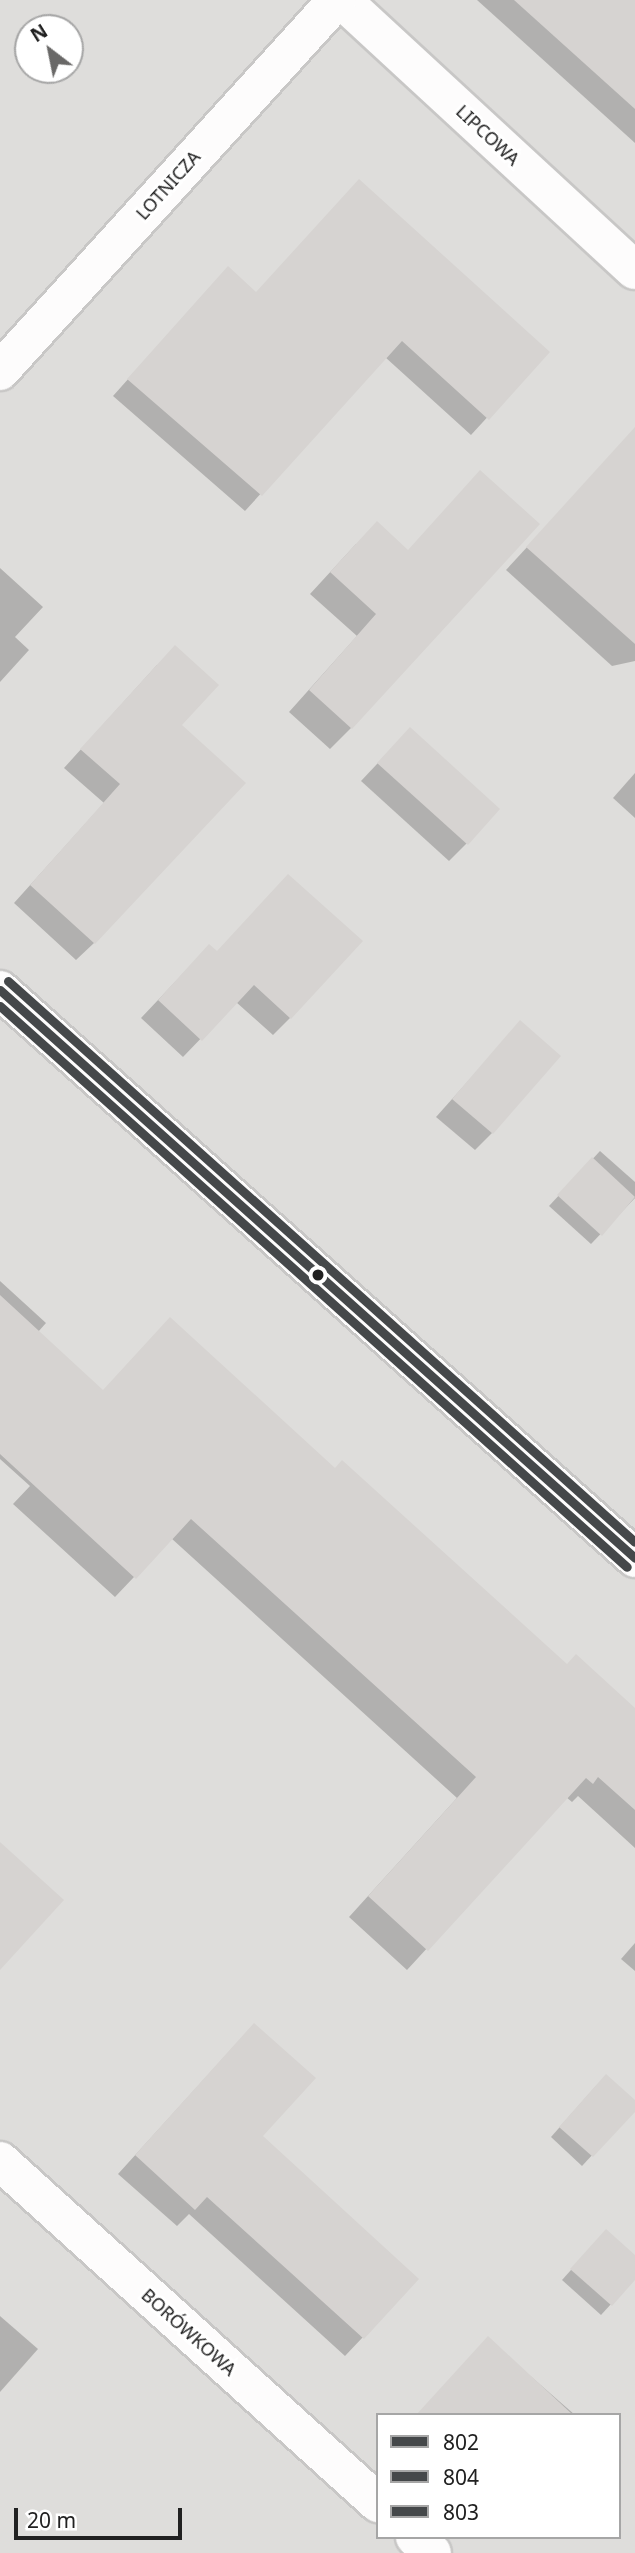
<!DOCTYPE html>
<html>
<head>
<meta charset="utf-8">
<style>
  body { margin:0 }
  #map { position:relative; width:635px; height:2553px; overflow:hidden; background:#efedea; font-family:"Noto Sans",sans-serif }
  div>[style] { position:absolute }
  .residential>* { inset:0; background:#dedddb }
  .shadow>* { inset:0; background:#0003 }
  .building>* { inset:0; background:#d6d3d1 }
  .roads { filter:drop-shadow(2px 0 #c8c7c6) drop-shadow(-2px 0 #c8c7c6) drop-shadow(0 2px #c8c7c6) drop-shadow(0 -2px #c8c7c6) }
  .minor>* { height:38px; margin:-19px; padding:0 19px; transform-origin:19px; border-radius:19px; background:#fdfcfc }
  .tertiary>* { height:38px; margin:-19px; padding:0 19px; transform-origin:19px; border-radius:19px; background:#fdfcfc }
  .bus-1>* { height:9px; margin:-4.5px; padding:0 4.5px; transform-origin:4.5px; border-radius:4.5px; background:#45484a }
  .bus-2>* { height:9px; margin:-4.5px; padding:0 4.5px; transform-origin:4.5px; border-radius:4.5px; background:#45484a }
  .bus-3>* { height:9px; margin:-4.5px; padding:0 4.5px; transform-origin:4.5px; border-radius:4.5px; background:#45484a }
  .dots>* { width:19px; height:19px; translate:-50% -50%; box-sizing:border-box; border:4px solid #fff; border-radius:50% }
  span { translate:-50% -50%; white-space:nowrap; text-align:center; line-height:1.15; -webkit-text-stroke:6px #fff; paint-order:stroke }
  .street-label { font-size:18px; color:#212121 }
  .legend { position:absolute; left:376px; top:2413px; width:245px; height:126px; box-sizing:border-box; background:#fff; border:2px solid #a6a6a6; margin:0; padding:9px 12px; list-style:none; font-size:21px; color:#212121 }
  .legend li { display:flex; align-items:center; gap:14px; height:35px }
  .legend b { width:35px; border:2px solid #a6a6a6 }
  .north { position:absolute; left:14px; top:14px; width:70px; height:70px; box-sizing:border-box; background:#fff; border:2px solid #a6a6a6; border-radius:50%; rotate:328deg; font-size:19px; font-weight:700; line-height:28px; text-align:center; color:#212121 }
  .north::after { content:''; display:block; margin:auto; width:24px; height:32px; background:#696867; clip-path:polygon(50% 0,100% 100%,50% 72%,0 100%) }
  .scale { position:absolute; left:14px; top:2508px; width:168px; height:32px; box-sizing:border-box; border:4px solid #212121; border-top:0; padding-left:9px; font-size:21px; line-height:24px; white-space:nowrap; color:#212121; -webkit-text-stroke:5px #fff; paint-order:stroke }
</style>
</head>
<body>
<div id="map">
  <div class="residential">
    <div style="clip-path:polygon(evenodd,0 0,635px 0,635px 2553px,0 2553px,0 0,28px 28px,70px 28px,70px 70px,28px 70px,28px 28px,0 0,378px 2415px,619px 2415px,619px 2537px,378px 2537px,378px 2415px)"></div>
  </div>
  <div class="shadow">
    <div style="clip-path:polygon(477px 0,635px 0,635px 143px)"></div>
    <div style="clip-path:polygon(212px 285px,255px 294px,547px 352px,471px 435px,385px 357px,245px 511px,113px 396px)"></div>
    <div style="clip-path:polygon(623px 443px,635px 454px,635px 661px,612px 666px,506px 570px)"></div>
    <div style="clip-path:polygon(356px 544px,407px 551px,351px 728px,330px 749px,289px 712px,357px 636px,310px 594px)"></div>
    <div style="clip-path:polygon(0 568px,43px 607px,15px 637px,29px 650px,0 682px)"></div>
    <div style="clip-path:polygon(157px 665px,180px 725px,94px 943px,76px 960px,14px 903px,104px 803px,64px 768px)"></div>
    <div style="clip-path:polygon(393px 747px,467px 843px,449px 861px,361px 781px)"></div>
    <div style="clip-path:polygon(635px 773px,635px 818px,613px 798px)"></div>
    <div style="clip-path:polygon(271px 894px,290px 1018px,273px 1035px,236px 1002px,183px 1057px,141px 1018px,192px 964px,217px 953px)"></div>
    <div style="clip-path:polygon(520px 1023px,492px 1133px,475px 1150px,436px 1117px)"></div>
    <div style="clip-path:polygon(600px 1151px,635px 1182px,635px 1198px,591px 1244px,549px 1206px)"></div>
    <div style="clip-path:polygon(0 1281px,46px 1323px,38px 1332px,102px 1392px,335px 1470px,566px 1666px,635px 1710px,635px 1848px,578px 1796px,572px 1802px,566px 1797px,407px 1970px,349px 1917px,457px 1798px,171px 1538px,115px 1597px,13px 1504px,30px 1486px,0 1459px)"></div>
    <div style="clip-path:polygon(635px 1943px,635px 1971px,621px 1959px)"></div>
    <div style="clip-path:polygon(237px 2043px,261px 2136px,417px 2280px,345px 2356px,189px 2214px,177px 2226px,118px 2174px)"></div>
    <div style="clip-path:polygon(596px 2086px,635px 2103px,635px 2109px,582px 2166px,551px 2137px)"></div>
    <div style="clip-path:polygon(597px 2241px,635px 2258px,635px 2278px,601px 2315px,562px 2280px)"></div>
    <div style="clip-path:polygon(0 2316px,38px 2349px,0 2392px)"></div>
    <div style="clip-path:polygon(488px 2339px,575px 2415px,417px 2415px)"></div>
  </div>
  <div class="building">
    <div style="clip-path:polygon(514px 0,635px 0,635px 109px)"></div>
    <div style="clip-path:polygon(359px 179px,550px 352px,489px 420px,402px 341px,262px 496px,127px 379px,228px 266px,256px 292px)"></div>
    <div style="clip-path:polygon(635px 427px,635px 644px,526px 547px)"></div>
    <div style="clip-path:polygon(480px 470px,540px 524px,352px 729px,309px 690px,376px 614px,330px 572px,377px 521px,408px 550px)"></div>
    <div style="clip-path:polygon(175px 645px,219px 685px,182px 725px,246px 783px,95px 944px,30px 885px,120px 784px,80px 749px)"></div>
    <div style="clip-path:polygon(410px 727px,500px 809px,468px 845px,377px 763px)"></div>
    <div style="clip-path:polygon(288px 874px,363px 941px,291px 1019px,254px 985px,202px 1041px,158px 1000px,209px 944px,217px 951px)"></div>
    <div style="clip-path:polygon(520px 1020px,561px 1056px,493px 1134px,452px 1099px)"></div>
    <div style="clip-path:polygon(592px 1157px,635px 1197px,602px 1236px,557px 1195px)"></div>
    <div style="clip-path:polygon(0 1295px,103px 1390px,170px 1317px,335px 1468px,342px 1460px,567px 1664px,576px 1654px,635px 1708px,635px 1810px,598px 1777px,593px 1784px,586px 1778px,428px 1951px,368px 1896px,476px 1777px,191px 1519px,136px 1579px,0 1454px)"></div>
    <div style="clip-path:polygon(0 1842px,64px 1900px,0 1970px)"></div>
    <div style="clip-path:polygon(254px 2023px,316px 2078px,263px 2136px,419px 2279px,364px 2339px,207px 2197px,195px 2210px,135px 2155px)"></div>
    <div style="clip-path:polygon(606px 2074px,635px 2100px,635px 2112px,593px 2157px,559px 2127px)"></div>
    <div style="clip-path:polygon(606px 2229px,635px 2255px,635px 2280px,612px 2306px,570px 2269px)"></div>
    <div style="clip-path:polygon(488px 2336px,573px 2415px,416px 2415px)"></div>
  </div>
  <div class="roads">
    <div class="minor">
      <div style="left:342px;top:0;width:398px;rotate:42.7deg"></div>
      <div style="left:0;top:371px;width:501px;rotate:-47.75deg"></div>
      <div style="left:0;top:2161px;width:510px;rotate:42.14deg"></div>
      <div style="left:415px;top:2537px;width:23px;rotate:43deg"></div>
    </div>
    <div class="tertiary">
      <div style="left:0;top:990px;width:852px;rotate:41.81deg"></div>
    </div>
  </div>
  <div class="bus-1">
    <div style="left:0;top:990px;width:852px;rotate:41.81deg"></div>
  </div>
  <div class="bus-2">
    <div style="left:0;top:1006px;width:841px;rotate:41.82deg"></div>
  </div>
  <div class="bus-3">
    <div style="left:8px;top:981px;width:841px;rotate:41.82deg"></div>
  </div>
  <div class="dots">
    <div style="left:318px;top:1275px;background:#212121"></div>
  </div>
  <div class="street-label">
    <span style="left:488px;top:135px;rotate:43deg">LIPCOWA</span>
    <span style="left:168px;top:185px;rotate:-48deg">LOTNICZA</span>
    <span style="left:189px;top:2332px;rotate:42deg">BORÓWKOWA</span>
  </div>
  <ul class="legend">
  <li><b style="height:9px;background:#45484a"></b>802</li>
  <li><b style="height:9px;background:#45484a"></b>804</li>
  <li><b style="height:9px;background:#45484a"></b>803</li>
  </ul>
  <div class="north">N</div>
  <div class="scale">20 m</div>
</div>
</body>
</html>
